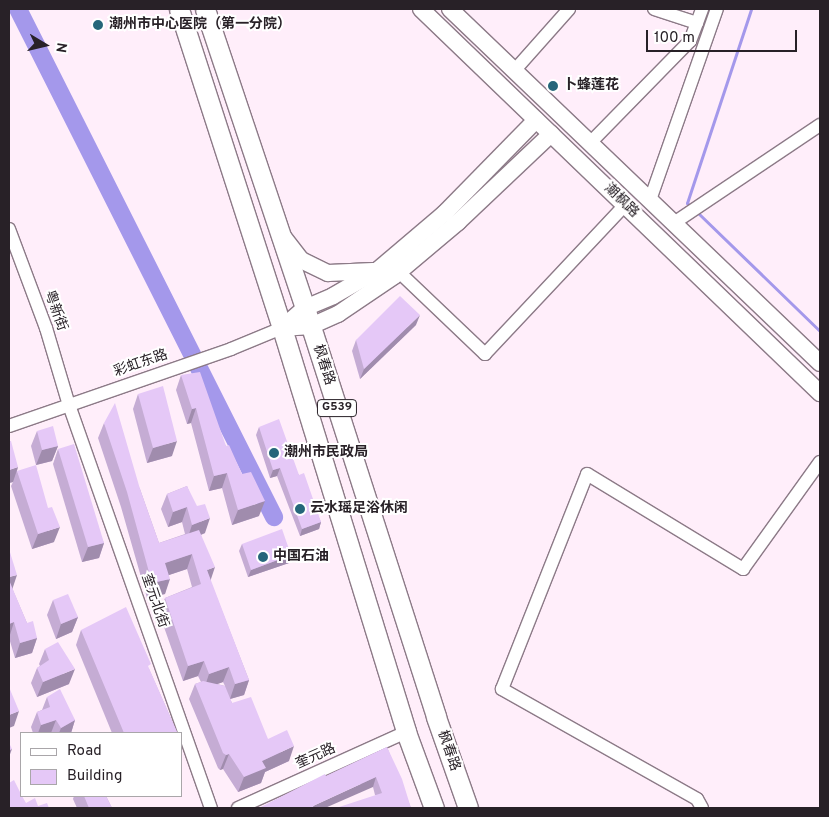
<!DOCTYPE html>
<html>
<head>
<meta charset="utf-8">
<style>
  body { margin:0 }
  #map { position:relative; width:829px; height:817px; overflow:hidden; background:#ffeefa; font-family:Overpass,"Noto Sans SC",sans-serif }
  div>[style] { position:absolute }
  .stream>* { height:3px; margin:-1.5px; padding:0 1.5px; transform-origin:1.5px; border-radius:1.5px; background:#a498eb }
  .river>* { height:18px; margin:-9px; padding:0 9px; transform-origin:9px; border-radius:9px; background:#a498eb }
  .roads { filter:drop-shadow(1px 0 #8c7a87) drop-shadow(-1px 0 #8c7a87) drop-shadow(0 1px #8c7a87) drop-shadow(0 -1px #8c7a87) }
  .minor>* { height:12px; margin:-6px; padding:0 6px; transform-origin:6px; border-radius:6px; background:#fff }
  .major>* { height:16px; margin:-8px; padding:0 8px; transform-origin:8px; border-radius:8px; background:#fff }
  .highway>* { height:19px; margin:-9.5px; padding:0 9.5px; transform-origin:9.5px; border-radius:9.5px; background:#fff }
  .wall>* { inset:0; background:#c5acd4 }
  .shaded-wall>* { inset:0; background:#a08cad }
  .building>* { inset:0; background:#e5c8f7 }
  .dots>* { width:14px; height:14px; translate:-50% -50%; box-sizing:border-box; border:2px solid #fff; border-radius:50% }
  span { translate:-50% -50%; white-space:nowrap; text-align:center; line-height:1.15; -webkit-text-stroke:4px #fff; paint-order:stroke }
  .shield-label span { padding:1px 4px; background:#fff; border:1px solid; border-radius:4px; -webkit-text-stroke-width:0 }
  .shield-label { font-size:12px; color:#282127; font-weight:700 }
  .poi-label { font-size:14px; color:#282127; font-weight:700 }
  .left { translate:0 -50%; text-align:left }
  .street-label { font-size:14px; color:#282127 }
  .frame { position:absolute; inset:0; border:10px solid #282127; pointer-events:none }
  .legend { position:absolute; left:20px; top:732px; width:162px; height:65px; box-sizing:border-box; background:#fff; border:1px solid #a9a6a9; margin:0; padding:6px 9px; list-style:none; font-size:15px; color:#282127 }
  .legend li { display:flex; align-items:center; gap:10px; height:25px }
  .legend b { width:25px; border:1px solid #a9a6a9 }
  .north { position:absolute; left:20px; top:20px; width:50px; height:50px; -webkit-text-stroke:4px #fff; paint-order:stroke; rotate:99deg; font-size:14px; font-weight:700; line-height:20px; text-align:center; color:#282127 }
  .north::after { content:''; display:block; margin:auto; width:18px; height:22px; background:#282127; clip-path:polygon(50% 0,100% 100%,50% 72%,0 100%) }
  .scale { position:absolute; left:646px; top:30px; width:151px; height:22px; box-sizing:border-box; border:2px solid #282127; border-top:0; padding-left:6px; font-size:15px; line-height:18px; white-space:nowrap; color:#282127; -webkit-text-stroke:4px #fff; paint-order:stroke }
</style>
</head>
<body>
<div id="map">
  <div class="stream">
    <div style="left:692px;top:208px;width:7px;rotate:-135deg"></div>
    <div style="left:687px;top:203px;width:204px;rotate:-71.7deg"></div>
    <div style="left:697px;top:212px;width:171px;rotate:44.1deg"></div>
  </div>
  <div class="river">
    <div style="left:18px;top:9px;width:569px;rotate:63.25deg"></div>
  </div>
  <div class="roads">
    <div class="minor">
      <div style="left:697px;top:23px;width:15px;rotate:-70deg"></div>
      <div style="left:514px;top:71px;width:83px;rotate:-48.4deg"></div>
      <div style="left:590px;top:143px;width:143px;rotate:-45.6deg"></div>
      <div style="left:690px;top:41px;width:19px;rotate:-69deg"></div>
      <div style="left:697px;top:23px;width:45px;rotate:-162deg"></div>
      <div style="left:650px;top:200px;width:202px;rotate:-70.7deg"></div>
      <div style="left:674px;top:223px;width:176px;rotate:-33.9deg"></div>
      <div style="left:9px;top:229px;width:106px;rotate:69.5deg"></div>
      <div style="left:46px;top:328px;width:80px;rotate:73.4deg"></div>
      <div style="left:69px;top:405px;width:427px;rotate:70.6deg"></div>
      <div style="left:399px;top:272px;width:119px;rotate:43.6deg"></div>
      <div style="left:485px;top:354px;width:204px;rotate:-46.8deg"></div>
      <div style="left:9px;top:426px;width:235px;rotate:-19.1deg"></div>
      <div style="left:231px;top:349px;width:55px;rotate:-22.4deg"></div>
      <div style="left:238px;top:808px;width:184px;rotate:-24.3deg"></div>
      <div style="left:702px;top:808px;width:10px;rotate:-119deg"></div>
      <div style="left:697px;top:799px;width:224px;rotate:-150.6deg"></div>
      <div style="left:502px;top:689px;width:231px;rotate:-68.4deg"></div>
      <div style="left:587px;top:474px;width:183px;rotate:31.3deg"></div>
      <div style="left:743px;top:569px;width:132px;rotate:-54.3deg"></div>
    </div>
    <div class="major">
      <div style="left:421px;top:9px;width:554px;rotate:43.9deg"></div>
      <div style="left:450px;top:9px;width:512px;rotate:43.73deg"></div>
      <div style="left:284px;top:238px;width:28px;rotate:52deg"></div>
      <div style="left:301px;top:260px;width:30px;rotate:26deg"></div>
      <div style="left:328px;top:273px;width:45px;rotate:-2.5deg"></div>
      <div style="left:282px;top:328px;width:29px;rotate:-4deg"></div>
      <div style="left:311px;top:326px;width:30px;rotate:-24deg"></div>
      <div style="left:338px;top:314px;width:68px;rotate:-34.2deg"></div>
      <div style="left:394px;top:276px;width:84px;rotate:-40.2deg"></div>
      <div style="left:458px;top:222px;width:128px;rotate:-43.4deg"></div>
      <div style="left:282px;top:328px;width:30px;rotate:-41deg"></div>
      <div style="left:305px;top:308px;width:30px;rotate:-23deg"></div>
      <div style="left:333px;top:296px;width:52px;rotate:-30deg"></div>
      <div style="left:378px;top:270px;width:88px;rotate:-40.4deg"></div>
      <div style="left:445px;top:213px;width:130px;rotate:-45.6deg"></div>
    </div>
    <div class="highway">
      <div style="left:179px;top:9px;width:335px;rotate:72.1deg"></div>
      <div style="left:282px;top:328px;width:423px;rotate:72.9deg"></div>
      <div style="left:406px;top:732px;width:81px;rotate:69.8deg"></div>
      <div style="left:205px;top:9px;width:315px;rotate:71.5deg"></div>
      <div style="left:305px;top:308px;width:429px;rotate:72.2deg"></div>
      <div style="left:436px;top:717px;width:96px;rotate:70.6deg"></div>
    </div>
  </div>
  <div class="wall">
    <div style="clip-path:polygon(416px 325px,360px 379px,352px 351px,356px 340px)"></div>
    <div style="clip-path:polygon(181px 375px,226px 446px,259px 516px,232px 525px,222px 488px,209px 491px,191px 423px,187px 424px,176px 390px)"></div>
    <div style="clip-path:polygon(138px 394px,172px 456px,147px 463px,133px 409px)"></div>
    <div style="clip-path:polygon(evenodd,104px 423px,140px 489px,159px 543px,185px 534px,182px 522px,168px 527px,161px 509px,167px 494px,187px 486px,205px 533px,201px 535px,210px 580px,249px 680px,244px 695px,230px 699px,232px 703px,289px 761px,265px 772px,261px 783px,238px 792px,223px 769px,220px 770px,218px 768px,189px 699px,195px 684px,201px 682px,198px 676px,183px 681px,159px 613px,165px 598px,192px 587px,187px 569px,169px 575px,165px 594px,147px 598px,121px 507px,98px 438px,104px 423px,223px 682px,225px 686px,217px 684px,223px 682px)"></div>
    <div style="clip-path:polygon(259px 427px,299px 475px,321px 522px,319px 529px,300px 536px,277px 476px,270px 478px,256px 435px)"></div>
    <div style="clip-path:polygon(37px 431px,58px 446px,52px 461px,36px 465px,31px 446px)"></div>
    <div style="clip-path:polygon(58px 449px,104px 543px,99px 558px,82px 562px,53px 464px)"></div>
    <div style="clip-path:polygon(18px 467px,17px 471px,54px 542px,32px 549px,11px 486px,13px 482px,9px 483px)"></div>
    <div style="clip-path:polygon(242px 544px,291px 555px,289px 563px,248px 577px,239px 551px)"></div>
    <div style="clip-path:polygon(12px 588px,27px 623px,37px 638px,32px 653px,15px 658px,9px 638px)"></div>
    <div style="clip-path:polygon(53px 600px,78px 617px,72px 632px,56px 639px,47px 615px)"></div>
    <div style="clip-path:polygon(81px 630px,149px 669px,177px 732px,176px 733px,112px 733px,76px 645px)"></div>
    <div style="clip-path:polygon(45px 649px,69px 684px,37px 697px,31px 683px,37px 668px,40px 666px,39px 664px)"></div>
    <div style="clip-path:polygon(47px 697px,75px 720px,71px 733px,33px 733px,31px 727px,37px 712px,42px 710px)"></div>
    <div style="clip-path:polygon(387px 747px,411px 808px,375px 795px,373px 787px,326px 776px)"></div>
    <div style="clip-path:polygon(74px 796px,106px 796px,112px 808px,77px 808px,73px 799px)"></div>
  </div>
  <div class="shaded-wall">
    <div style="clip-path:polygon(420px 315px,416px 325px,360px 379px,364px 369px)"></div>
    <div style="clip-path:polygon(196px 408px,191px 423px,187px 424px,192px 409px)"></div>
    <div style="clip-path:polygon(177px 441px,172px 456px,147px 463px,153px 448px)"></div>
    <div style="clip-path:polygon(58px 446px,52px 461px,36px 465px,42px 450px)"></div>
    <div style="clip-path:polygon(18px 467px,13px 482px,9px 483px,9px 470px)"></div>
    <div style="clip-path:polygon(280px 468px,277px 476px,270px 478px,273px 470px)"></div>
    <div style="clip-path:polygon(227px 473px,222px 488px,209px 491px,214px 476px)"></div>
    <div style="clip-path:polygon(265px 501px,259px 516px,232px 525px,238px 510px)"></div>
    <div style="clip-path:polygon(187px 507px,182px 522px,168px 527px,173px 512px)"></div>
    <div style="clip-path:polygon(210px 518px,205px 533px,187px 540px,192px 525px)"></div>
    <div style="clip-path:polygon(321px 522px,319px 529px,300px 536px,302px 529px)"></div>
    <div style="clip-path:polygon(60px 527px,54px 542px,32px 549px,38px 534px)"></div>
    <div style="clip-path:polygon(104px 543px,99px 558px,82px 562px,88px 547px)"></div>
    <div style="clip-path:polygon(192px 554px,187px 569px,160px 578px,165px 563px)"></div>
    <div style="clip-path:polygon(291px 555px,289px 563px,248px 577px,251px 570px)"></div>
    <div style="clip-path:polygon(215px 567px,210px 582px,207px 570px)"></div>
    <div style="clip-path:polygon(17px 575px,12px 590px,9px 591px,9px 577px)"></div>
    <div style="clip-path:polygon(170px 579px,165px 594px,147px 598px,152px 583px)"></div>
    <div style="clip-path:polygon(78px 617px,72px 632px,56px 639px,61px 624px)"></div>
    <div style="clip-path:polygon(14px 622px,9px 638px,9px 624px)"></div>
    <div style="clip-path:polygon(37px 638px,32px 653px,15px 658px,20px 643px)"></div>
    <div style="clip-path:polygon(204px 661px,198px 676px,183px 681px,188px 666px)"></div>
    <div style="clip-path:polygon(229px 667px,223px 682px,204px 689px,209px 674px)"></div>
    <div style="clip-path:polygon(75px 669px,69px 684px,37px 697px,43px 682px)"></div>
    <div style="clip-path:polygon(249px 680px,244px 695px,230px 699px,235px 684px)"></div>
    <div style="clip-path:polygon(19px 711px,14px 726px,9px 728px,9px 715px)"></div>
    <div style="clip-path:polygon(56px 720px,51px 733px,38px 733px,41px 725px)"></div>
    <div style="clip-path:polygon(75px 720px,71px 733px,59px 733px,61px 728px)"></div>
    <div style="clip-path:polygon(294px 746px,289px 761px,265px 772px,261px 783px,238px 792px,244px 777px,262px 761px)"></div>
    <div style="clip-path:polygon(12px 749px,9px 757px,9px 750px)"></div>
    <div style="clip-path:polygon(229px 754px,223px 769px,220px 770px,226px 755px)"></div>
    <div style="clip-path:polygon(376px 777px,373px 787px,325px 808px,312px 808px,313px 806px)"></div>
  </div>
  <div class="building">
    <div style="clip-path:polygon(400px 296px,420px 315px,364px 369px,356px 340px)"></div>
    <div style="clip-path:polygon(200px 372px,226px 446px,229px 445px,242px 474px,251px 472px,265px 501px,238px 510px,227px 473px,214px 476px,196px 408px,192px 409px,181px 375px)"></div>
    <div style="clip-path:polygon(163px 386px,177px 441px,153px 448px,138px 394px)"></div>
    <div style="clip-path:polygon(115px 403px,140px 489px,159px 543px,199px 530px,215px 567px,207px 570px,249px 680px,235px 684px,229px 667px,209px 674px,204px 661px,188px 666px,165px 598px,201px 584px,192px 554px,165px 563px,170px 579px,152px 583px,127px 492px,104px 423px)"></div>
    <div style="clip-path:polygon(279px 419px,299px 475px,304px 473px,321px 522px,302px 529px,280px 468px,273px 470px,259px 427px)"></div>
    <div style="clip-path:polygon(53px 426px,58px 446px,42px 450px,37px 431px)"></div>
    <div style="clip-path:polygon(9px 441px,11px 441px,18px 467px,9px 470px)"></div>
    <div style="clip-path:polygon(74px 444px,104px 543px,88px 547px,58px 449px)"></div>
    <div style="clip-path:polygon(36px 465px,48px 508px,52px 507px,60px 527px,38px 534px,17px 471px)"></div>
    <div style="clip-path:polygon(187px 486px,197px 506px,205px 504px,210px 518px,192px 525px,187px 507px,173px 512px,167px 494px)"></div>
    <div style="clip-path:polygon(282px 529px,291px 555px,251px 570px,242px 544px)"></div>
    <div style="clip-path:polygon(9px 549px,17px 575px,9px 577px)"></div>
    <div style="clip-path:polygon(9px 580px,27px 623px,33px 621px,37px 638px,20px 643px,14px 622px,9px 624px)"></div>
    <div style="clip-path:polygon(68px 594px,78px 617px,61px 624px,53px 600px)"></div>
    <div style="clip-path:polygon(126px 607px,151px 664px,148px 666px,177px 732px,174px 733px,124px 733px,81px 630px)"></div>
    <div style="clip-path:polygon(58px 642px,75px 669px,43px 682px,37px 668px,49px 660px,45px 649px)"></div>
    <div style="clip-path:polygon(203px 681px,225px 686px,232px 703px,251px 697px,268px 739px,287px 730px,294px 746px,262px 761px,266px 768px,244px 777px,229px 754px,226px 755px,223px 753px,195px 684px)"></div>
    <div style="clip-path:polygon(9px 687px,19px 711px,9px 715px)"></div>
    <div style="clip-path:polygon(60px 689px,75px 720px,61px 728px,56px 720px,41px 725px,37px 712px,50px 707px,47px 697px)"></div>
    <div style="clip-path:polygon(9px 743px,12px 749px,9px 750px)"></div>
    <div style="clip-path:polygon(387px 747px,402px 779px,411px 808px,336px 808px,382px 793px,376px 777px,313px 806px,314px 808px,259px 808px,325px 774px,326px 776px)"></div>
    <div style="clip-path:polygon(14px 780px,21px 794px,21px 796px,22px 796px,26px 803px,35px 798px,38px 806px,47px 803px,49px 808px,9px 808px,9px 783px)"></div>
    <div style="clip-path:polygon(84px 796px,106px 796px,112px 808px,89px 808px)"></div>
  </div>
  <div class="dots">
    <div style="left:98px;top:25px;background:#25667a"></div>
    <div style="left:553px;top:86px;background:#25667a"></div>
    <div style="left:274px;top:453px;background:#25667a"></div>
    <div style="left:300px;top:509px;background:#25667a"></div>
    <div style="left:263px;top:557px;background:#25667a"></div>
  </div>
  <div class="shield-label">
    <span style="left:337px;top:408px">G539</span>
  </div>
  <div class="poi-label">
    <span class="left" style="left:109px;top:25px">潮州市中心医院（第一分院）</span>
    <span class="left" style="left:563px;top:86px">卜蜂莲花</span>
    <span class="left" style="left:284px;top:453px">潮州市民政局</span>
    <span class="left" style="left:310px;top:509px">云水瑶足浴休闲</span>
    <span class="left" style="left:273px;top:557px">中国石油</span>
  </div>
  <div class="street-label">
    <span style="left:621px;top:201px;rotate:44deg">潮枫路</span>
    <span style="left:55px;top:311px;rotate:70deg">粤新街</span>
    <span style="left:141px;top:364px;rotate:-19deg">彩虹东路</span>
    <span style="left:323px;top:365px;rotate:72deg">枫春路</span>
    <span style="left:154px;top:601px;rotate:71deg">奎元北街</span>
    <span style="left:448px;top:751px;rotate:71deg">枫春路</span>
    <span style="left:316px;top:757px;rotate:-24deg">奎元路</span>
  </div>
  <div class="frame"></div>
  <ul class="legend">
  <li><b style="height:6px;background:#fff"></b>Road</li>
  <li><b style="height:14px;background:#e5c8f7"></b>Building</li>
  </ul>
  <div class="north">N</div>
  <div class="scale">100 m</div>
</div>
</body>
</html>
